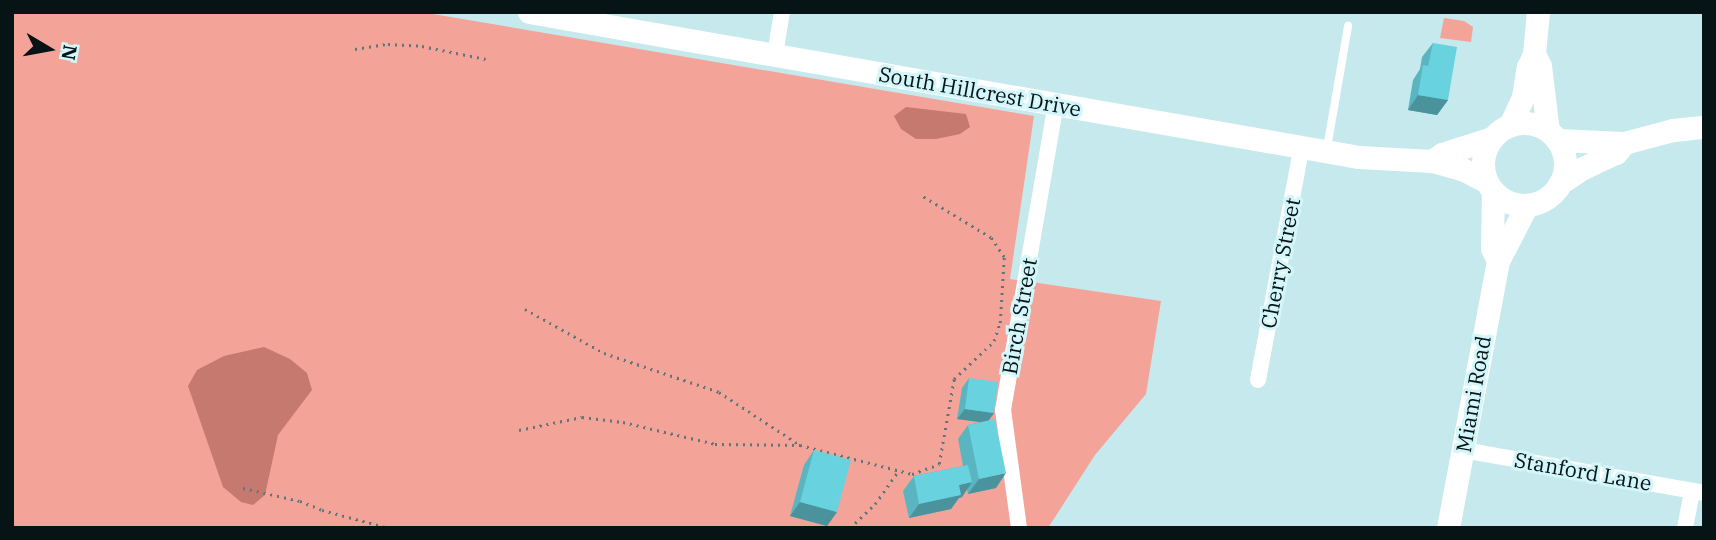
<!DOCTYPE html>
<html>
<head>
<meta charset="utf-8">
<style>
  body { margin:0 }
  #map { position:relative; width:1716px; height:540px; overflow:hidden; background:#c6e9ed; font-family:"IBM Plex Serif",serif }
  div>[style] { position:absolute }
  .green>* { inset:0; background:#f4a399 }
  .water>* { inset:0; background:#c6796f }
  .path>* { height:2.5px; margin-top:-1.25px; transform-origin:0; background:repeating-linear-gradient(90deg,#5f7679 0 2px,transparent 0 7px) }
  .lane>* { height:8px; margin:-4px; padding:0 4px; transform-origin:4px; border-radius:4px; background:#fff }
  .street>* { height:16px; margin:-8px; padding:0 8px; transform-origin:8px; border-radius:8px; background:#fff }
  .secondary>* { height:23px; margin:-11.5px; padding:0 11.5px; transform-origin:11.5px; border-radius:11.5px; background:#fff }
  .secondary>.ring { margin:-11.5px; padding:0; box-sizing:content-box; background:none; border:23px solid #fff; border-radius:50% }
  .wall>* { inset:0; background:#5ab5c0 }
  .shaded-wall>* { inset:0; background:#4a939c }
  .building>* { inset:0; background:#69d2df }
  span { translate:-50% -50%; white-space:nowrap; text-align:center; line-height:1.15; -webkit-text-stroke:6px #d3f6fb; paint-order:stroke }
  .street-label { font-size:21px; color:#071416 }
  .frame { position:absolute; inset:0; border:14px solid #071416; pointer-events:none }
  .north { position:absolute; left:14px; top:14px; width:70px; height:70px; -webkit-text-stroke:5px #d3f6fb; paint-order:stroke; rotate:100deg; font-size:19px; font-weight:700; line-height:28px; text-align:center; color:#071416 }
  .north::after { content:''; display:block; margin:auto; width:24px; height:32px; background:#071416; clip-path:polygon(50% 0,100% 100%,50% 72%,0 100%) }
</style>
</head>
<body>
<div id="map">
  <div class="green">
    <div style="clip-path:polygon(12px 12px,421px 12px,1034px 116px,1010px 279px,1161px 301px,1146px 394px,1095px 455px,1048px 528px,12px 528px)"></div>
    <div style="clip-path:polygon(1444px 18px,1464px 21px,1473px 27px,1471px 42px,1440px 38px)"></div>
  </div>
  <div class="water">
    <div style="clip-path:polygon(906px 107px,966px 114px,970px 127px,960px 134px,936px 139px,916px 139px,901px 129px,894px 116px)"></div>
    <div style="clip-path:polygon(264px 347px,290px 359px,307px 373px,312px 390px,278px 435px,265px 495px,253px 505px,241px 502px,223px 487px,188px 386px,197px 370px,224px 356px)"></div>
  </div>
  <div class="path">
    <div style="left:355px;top:49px;width:33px;rotate:-9deg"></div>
    <div style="left:388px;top:44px;width:34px;rotate:3deg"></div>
    <div style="left:422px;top:46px;width:65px;rotate:11.5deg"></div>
    <div style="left:525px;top:309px;width:90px;rotate:29.1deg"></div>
    <div style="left:604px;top:353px;width:121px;rotate:18.7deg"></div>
    <div style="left:719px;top:392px;width:97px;rotate:33.2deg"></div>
    <div style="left:519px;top:430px;width:64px;rotate:-11.7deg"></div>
    <div style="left:582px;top:417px;width:41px;rotate:7deg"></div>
    <div style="left:623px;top:422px;width:95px;rotate:13.4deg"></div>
    <div style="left:715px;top:444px;width:85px;rotate:0.7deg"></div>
    <div style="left:800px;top:445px;width:116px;rotate:14.5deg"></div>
    <div style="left:912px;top:474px;width:29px;rotate:-20deg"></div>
    <div style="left:939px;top:464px;width:86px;rotate:-80deg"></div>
    <div style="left:954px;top:379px;width:55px;rotate:-43.5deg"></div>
    <div style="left:994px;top:341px;width:19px;rotate:-72deg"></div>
    <div style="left:1000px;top:323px;width:66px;rotate:-86.5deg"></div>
    <div style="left:1004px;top:257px;width:23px;rotate:-124deg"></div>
    <div style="left:991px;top:238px;width:81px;rotate:-148.7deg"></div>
    <div style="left:243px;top:488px;width:58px;rotate:12.8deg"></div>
    <div style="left:300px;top:501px;width:24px;rotate:22deg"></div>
    <div style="left:322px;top:510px;width:69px;rotate:15deg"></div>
    <div style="left:850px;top:528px;width:35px;rotate:-44deg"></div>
    <div style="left:875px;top:504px;width:42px;rotate:-54.8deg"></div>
  </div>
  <div class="lane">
    <div style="left:1327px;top:148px;width:124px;rotate:-80.2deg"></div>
  </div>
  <div class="street">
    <div style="left:775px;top:55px;width:44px;rotate:-80.8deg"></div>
    <div style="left:1258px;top:380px;width:238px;rotate:-79.4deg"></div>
    <div style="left:1463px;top:450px;width:245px;rotate:10.1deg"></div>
    <div style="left:1019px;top:528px;width:119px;rotate:-97.7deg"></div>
    <div style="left:1003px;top:410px;width:311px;rotate:-80.2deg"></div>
    <div style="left:1685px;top:528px;width:38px;rotate:-79deg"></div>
  </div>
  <div class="secondary">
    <div style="left:529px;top:12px;width:843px;rotate:9.91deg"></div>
    <div style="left:1359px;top:157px;width:73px;rotate:3.1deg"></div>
    <div style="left:1432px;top:161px;width:31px;rotate:15deg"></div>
    <div style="left:1462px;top:169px;width:28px;rotate:27deg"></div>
    <div style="left:1534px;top:54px;width:13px;rotate:63deg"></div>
    <div style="left:1540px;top:66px;width:65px;rotate:83deg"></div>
    <div class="ring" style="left:1483px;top:123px;width:59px;height:59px"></div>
    <div style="left:1510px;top:125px;width:31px;rotate:-65deg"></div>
    <div style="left:1523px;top:97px;width:30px;rotate:-81deg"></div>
    <div style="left:1528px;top:67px;width:14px;rotate:-65deg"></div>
    <div style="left:1534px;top:54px;width:42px;rotate:-84.6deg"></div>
    <div style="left:1557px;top:140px;width:67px;rotate:2.6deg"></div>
    <div style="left:1624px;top:143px;width:51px;rotate:-14.9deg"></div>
    <div style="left:1673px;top:130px;width:31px;rotate:-6deg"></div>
    <div style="left:1432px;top:161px;width:12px;rotate:-35deg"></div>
    <div style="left:1442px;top:154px;width:52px;rotate:-17.7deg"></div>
    <div style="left:1559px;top:184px;width:27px;rotate:-34deg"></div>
    <div style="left:1581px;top:169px;width:38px;rotate:-25deg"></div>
    <div style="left:1616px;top:153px;width:13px;rotate:-51deg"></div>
    <div style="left:1493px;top:191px;width:57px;rotate:91deg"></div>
    <div style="left:1492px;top:248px;width:14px;rotate:65deg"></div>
    <div style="left:1448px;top:528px;width:272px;rotate:-79.4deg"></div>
    <div style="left:1498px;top:261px;width:63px;rotate:-62.6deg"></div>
  </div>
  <div class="wall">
    <div style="clip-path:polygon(1433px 43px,1448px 100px,1437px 115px,1408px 110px,1413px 80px,1420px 69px,1422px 57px)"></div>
    <div style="clip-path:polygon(969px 378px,994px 413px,988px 421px,996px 488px,968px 494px,967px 489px,962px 497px,959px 498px,951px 509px,909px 518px,903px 491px,914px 476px,963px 466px,958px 439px,968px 425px,980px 422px,957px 419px,962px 388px)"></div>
    <div style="clip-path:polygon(814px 450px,837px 512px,827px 526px,790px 516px,804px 465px)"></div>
  </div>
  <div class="shaded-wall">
    <div style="clip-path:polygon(1418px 95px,1448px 100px,1437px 115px,1408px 110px)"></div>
    <div style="clip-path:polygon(965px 409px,994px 413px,987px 423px,957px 419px)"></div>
    <div style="clip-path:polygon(1006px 473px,996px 488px,968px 494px,979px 479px)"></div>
    <div style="clip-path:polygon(972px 482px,962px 497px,959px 498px,951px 509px,909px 518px,919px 504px,959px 485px)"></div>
    <div style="clip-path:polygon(800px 502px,837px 512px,827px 526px,790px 516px)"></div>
  </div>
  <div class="building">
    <div style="clip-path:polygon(1433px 43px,1457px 47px,1448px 100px,1418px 95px,1423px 65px,1428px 66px)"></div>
    <div style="clip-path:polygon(969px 378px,998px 382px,994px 413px,965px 409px)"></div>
    <div style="clip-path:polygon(995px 419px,1006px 473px,979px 479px,968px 425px)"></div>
    <div style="clip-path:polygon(814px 450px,851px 460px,837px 512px,800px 502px)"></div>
    <div style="clip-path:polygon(968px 465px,972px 482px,959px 485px,961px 495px,919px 504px,914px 476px)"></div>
  </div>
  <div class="street-label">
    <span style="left:980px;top:91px;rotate:10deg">South Hillcrest Drive</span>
    <span style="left:1280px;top:263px;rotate:-79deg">Cherry Street</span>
    <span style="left:1019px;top:316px;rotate:-80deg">Birch Street</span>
    <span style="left:1473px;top:394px;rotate:-80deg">Miami Road</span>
    <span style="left:1583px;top:471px;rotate:10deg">Stanford Lane</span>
  </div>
  <div class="frame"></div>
  <div class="north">N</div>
</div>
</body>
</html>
